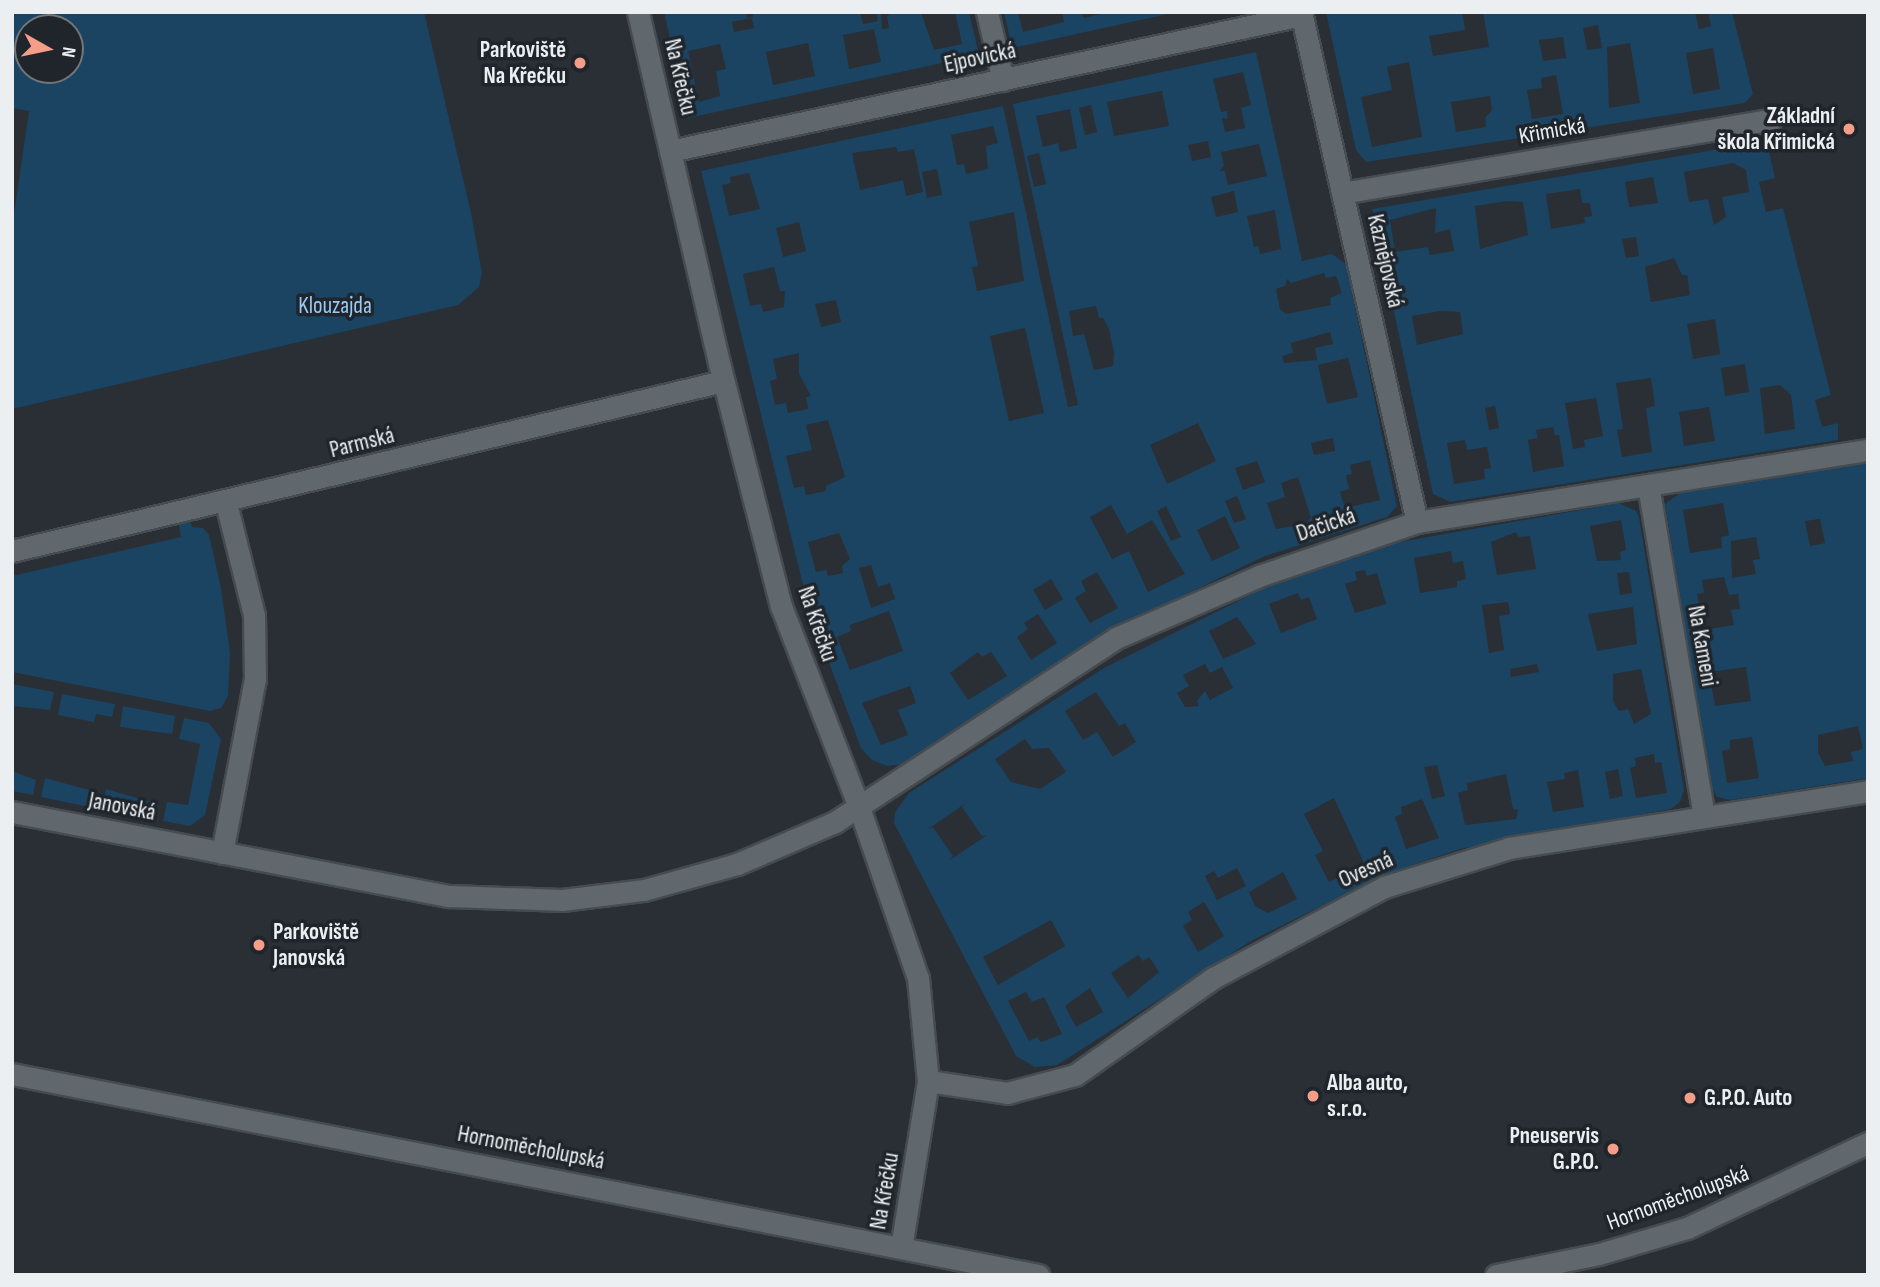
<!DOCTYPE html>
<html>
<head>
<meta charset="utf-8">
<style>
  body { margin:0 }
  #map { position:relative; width:1880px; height:1287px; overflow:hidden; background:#292f34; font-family:"Sofia Sans Condensed",sans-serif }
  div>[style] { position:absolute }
  .green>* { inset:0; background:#1b4362 }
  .roads { filter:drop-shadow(2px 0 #464b4f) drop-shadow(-2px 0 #464b4f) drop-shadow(0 2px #464b4f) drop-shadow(0 -2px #464b4f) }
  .minor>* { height:21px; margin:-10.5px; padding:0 10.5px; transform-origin:10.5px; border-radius:10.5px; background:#60676d }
  .dots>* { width:19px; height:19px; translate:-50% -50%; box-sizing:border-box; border:4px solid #1f252a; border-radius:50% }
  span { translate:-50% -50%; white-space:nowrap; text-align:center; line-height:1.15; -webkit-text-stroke:7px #1f252a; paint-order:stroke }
  .poi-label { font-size:23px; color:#ebeff2; font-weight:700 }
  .right { translate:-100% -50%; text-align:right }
  .left { translate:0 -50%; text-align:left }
  .street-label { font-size:23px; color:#ebeff2 }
  .park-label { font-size:23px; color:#98cbf6 }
  .frame { position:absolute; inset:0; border:14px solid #ebeff2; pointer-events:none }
  .north { position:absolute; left:14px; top:14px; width:70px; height:70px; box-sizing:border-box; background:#1f252a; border:2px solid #71767a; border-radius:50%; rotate:99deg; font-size:19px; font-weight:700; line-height:28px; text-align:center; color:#ebeff2 }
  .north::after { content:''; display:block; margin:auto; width:24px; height:32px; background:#f49e89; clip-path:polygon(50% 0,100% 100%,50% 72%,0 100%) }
</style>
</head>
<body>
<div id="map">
  <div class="green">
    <div style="clip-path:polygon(evenodd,12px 12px,424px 12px,471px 213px,482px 273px,479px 287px,458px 305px,12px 409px,12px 228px,29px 111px,12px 108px,12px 12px,70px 28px,70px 70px,28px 70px,28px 28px,70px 28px)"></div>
    <div style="clip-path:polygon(evenodd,664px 12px,746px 12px,747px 18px,753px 17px,752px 12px,860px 12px,863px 24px,878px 21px,876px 12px,881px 12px,882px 29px,889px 28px,887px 16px,893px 12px,921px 12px,934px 50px,962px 44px,955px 12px,969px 12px,979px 55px,688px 118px,664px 12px,752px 18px,754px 28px,734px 32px,732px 22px,752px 18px,664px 12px,874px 29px,881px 62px,849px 69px,843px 35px,874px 29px,664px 12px,808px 43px,815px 76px,773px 85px,766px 52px,808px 43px,664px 12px,720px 44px,726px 69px,716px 71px,720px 96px,699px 102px,688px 51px,720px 44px)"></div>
    <div style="clip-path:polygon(1004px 12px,1018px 12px,1023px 32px,1064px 22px,1062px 12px,1082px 12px,1084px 18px,1109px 12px,1177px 12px,1012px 48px)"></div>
    <div style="clip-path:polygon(evenodd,1326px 12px,1462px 12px,1465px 30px,1429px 36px,1433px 56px,1489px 47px,1483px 12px,1695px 12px,1699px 29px,1711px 26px,1708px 12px,1732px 12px,1753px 94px,1745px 103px,1366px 162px,1356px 150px,1326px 12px,1598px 25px,1602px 48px,1587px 50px,1583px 28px,1598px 25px,1326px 12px,1563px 37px,1566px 58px,1543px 61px,1539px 40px,1563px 37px,1326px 12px,1630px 43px,1640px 103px,1609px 108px,1607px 47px,1630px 43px,1326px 12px,1713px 48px,1720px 89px,1693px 94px,1686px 53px,1713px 48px,1326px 12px,1409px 62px,1422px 137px,1372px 147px,1361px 97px,1392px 90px,1387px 67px,1409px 62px,1326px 12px,1556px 75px,1563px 114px,1532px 119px,1527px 90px,1542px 88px,1541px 78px,1556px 75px,1326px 12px,1490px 96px,1492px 110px,1485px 118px,1486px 127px,1456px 132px,1451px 102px,1490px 96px)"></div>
    <div style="clip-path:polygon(evenodd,1256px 52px,1302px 261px,1332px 254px,1346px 264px,1397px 506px,1387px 517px,1265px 556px,1141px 616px,1041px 674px,905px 764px,887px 766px,872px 760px,861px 748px,809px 609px,701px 171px,1003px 106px,1068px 407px,1078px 405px,1013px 104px,1256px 52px,1243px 72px,1251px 105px,1241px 108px,1245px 128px,1225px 132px,1222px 118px,1228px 119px,1227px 111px,1221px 112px,1213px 79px,1243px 72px,1256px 52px,1162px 91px,1169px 126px,1114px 136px,1107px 102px,1162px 91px,1256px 52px,1091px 105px,1097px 132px,1085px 135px,1079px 108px,1091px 105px,1256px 52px,1070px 109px,1077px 148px,1060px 152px,1058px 143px,1043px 147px,1036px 116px,1070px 109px,1256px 52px,993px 126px,998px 143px,986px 146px,988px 169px,966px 174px,964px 164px,957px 165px,951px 135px,993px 126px,1256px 52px,1208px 141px,1211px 157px,1192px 161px,1188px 145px,1208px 141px,1256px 52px,1259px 144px,1267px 176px,1228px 185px,1225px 171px,1219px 171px,1224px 166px,1221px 152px,1259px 144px,1256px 52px,896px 147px,898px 152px,914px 149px,923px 192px,906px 196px,903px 180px,860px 190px,852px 153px,896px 147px,1256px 52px,1039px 153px,1046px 184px,1034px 187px,1027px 156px,1039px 153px,1256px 52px,937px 169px,942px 195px,927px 198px,922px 172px,937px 169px,1256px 52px,749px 173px,760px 209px,729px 216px,722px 185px,731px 183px,730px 177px,749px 173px,1256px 52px,1234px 191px,1238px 212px,1216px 217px,1211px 197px,1234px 191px,1256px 52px,1275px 210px,1281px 249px,1260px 254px,1259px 246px,1254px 247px,1247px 216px,1275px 210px,1256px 52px,1014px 212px,1024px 281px,977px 291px,972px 267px,978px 266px,969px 222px,1014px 212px,1256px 52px,799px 222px,806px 251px,783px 257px,776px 228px,799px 222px,1256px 52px,774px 267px,780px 291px,785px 291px,784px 307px,763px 312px,761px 304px,750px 306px,743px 274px,774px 267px,1256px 52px,1324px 273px,1326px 278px,1336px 276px,1342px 293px,1330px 298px,1331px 305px,1286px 314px,1280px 309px,1276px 289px,1285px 286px,1287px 279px,1291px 283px,1324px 273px,1256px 52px,836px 300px,841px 322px,821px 327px,815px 304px,836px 300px,1256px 52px,1096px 306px,1099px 318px,1103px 318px,1109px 329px,1114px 353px,1113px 366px,1094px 370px,1084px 334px,1073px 336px,1069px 311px,1096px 306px,1256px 52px,1025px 328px,1044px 413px,1009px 421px,990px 336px,1025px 328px,1256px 52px,1330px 332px,1333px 344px,1315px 348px,1317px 360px,1284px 363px,1282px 356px,1293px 353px,1291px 343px,1330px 332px,1256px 52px,799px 353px,799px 374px,811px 396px,806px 397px,808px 409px,788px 413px,786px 403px,775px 405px,770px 381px,777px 379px,773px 359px,799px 353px,1256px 52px,1348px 358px,1358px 397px,1327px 404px,1318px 365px,1348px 358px,1256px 52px,828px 420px,845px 477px,826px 486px,826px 491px,806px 495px,804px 486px,794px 488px,786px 456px,812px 450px,806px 425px,828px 420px,1256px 52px,1198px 423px,1216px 461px,1167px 484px,1150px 445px,1198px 423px,1256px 52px,1333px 438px,1335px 451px,1314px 455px,1311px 443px,1333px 438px,1256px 52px,1370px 460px,1380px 500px,1345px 508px,1340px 492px,1349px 489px,1346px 475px,1352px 474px,1350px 465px,1370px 460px,1256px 52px,1257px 461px,1265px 482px,1243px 490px,1235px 468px,1257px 461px,1256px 52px,1298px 477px,1311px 518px,1305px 524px,1276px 529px,1267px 503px,1285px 497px,1281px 483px,1298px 477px,1256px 52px,1237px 496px,1246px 519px,1234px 523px,1225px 501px,1237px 496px,1256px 52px,1111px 505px,1127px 534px,1152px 520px,1185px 574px,1148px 592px,1129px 551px,1112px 559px,1090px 517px,1111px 505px,1256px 52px,1166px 506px,1181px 537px,1171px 541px,1157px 511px,1166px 506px,1256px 52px,1225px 516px,1240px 548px,1212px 561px,1197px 530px,1225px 516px,1256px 52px,839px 533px,850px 559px,842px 566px,843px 573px,828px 576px,826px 570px,816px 572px,808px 542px,839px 533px,1256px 52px,871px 565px,878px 587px,890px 583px,895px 599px,871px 608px,859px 568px,871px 565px,1256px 52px,1097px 572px,1118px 608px,1090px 623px,1075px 598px,1086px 591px,1081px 581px,1097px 572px,1256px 52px,1051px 579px,1063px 599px,1045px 610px,1033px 590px,1051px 579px,1256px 52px,889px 611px,903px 651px,850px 670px,837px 637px,851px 631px,850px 625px,889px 611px,1256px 52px,1038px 614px,1057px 643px,1031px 660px,1017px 637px,1028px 629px,1024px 623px,1038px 614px,1256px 52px,978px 652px,982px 657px,991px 652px,1007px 676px,968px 700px,950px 673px,978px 652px,1256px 52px,910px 686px,916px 703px,898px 710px,908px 735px,881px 745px,862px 703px,910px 686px)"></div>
    <div style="clip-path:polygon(evenodd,1760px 142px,1768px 147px,1775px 178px,1759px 182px,1766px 212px,1783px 208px,1831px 395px,1815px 400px,1822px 427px,1838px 423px,1838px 440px,1450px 502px,1433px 494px,1372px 209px,1760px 142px,1733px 163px,1746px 170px,1749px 192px,1722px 197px,1726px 217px,1714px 225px,1708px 199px,1689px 202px,1684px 172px,1733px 163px,1760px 142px,1653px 177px,1658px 203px,1629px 207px,1625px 182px,1653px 177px,1760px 142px,1580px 189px,1582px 203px,1590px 203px,1592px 216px,1584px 217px,1585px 223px,1551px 229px,1546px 194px,1580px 189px,1760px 142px,1507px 201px,1523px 202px,1528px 235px,1480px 249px,1475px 206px,1507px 201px,1760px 142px,1436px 208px,1435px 233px,1450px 229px,1454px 251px,1430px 255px,1428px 247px,1395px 252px,1390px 220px,1436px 208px,1760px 142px,1636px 237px,1639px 256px,1626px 258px,1622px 239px,1636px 237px,1760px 142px,1674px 258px,1682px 275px,1687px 275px,1690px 295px,1651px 302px,1645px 267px,1674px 258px,1760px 142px,1440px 311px,1460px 312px,1463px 334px,1417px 345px,1412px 316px,1440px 311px,1760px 142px,1715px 319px,1720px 354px,1693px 359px,1687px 324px,1715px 319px,1760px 142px,1745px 364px,1749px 392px,1725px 396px,1721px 368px,1745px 364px,1760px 142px,1651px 378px,1655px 406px,1646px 408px,1652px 452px,1622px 457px,1617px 430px,1623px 429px,1616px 383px,1651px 378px,1760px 142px,1780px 385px,1791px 395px,1795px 429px,1765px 434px,1760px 388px,1780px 385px,1760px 142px,1596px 398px,1603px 436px,1584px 440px,1585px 447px,1573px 449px,1565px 403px,1596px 398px,1760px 142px,1495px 406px,1499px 428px,1489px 430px,1485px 408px,1495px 406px,1760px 142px,1709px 407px,1715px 441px,1684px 446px,1679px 412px,1709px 407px,1760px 142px,1553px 427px,1555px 435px,1559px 435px,1564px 466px,1533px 472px,1528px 440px,1538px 438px,1536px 430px,1553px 427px,1760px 142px,1465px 440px,1467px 450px,1487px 447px,1491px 468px,1484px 469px,1485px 479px,1454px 484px,1447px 443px,1465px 440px)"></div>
    <div style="clip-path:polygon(evenodd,1868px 463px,1868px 778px,1731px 800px,1717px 797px,1711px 786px,1665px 504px,1680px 493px,1868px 463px,1723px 503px,1729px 535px,1721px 537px,1722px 548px,1690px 553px,1683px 510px,1723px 503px,1868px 463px,1820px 519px,1825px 543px,1810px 546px,1805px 521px,1820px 519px,1868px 463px,1756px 537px,1760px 559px,1753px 560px,1756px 574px,1732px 578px,1731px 541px,1756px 537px,1868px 463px,1724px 577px,1729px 595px,1738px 594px,1740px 609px,1731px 610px,1734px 625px,1704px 630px,1697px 594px,1704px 593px,1702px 580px,1724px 577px,1868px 463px,1746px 667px,1751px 701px,1715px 706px,1709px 672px,1746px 667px,1868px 463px,1858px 726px,1863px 749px,1851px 752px,1853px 761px,1825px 766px,1818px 753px,1818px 735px,1858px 726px,1868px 463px,1752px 737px,1759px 778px,1727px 783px,1722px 751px,1730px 749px,1730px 740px,1752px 737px)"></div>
    <div style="clip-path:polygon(evenodd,1619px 503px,1636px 511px,1639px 517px,1684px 790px,1680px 802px,1671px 809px,1460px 849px,1386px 874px,1251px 941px,1057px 1065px,1035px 1067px,1016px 1056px,894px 823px,895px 812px,909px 793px,1104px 668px,1274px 583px,1394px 543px,1619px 503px,1621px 520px,1626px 550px,1620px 552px,1621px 560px,1597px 561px,1590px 526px,1621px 520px,1619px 503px,1516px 532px,1518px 537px,1530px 536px,1536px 569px,1497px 575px,1491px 542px,1516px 532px,1619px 503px,1451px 551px,1453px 563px,1463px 561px,1466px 579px,1457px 581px,1457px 587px,1420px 593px,1414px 558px,1451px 551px,1619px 503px,1365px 570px,1367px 576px,1377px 573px,1386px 604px,1355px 613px,1345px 584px,1357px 580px,1355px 572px,1365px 570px,1619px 503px,1629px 572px,1632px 593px,1620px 595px,1617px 573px,1629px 572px,1619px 503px,1298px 593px,1301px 600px,1309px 597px,1317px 619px,1281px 633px,1269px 604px,1298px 593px,1619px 503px,1508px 602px,1510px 614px,1499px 616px,1504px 650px,1489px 653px,1482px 605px,1508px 602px,1619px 503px,1633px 607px,1637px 644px,1597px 651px,1588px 614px,1633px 607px,1619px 503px,1237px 617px,1256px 644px,1223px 659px,1209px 631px,1237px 617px,1619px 503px,1205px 664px,1210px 673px,1222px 667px,1233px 688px,1210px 700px,1205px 691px,1197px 701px,1199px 706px,1185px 707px,1177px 693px,1189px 686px,1183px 675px,1205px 664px,1619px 503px,1537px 664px,1539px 672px,1511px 677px,1510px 669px,1537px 664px,1619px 503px,1641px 669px,1651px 714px,1634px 724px,1628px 709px,1619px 711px,1613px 701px,1613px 674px,1641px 669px,1619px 503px,1096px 692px,1119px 726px,1125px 723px,1136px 742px,1113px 757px,1097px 732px,1083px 740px,1065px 711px,1096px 692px,1619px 503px,1025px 739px,1032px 749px,1049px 748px,1066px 772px,1040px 789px,1011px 782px,995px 759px,1025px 739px,1619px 503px,1654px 754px,1655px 763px,1661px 762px,1667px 793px,1636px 798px,1630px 768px,1636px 766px,1635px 758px,1654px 754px,1619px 503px,1437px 765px,1445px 796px,1432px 799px,1424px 767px,1437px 765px,1619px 503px,1618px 769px,1623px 796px,1610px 799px,1605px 772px,1618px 769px,1619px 503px,1578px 770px,1584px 807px,1553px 812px,1547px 782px,1565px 779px,1564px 773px,1578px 770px,1619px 503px,1506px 774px,1513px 809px,1518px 810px,1516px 819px,1465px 825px,1458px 793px,1468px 790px,1467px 783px,1506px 774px,1619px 503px,1334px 798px,1365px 865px,1329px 882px,1315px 855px,1323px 851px,1304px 814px,1334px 798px,1619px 503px,1422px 799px,1439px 838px,1406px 849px,1395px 817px,1402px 814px,1401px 807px,1422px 799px,1619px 503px,966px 803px,962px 807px,982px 836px,987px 835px,950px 860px,953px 856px,933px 827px,928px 829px,966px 803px,1619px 503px,1237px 868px,1246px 886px,1217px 900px,1205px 876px,1214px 871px,1218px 878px,1237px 868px,1619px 503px,1283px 872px,1297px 899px,1268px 913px,1255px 906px,1249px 892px,1283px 872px,1619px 503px,1204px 902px,1224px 936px,1198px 952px,1183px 926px,1192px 920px,1188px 912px,1204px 902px,1619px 503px,1051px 920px,1065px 946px,998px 985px,983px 957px,1051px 920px,1619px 503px,1138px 955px,1143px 961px,1149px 957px,1159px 972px,1128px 998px,1111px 973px,1138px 955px,1619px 503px,1090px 988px,1103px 1012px,1076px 1027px,1065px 1006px,1090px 988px,1619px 503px,1026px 992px,1032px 1002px,1044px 997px,1062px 1034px,1041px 1042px,1037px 1037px,1029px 1041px,1008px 1001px,1026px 992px)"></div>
    <div style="clip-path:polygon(189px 517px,192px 527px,203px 528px,209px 535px,221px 588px,230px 653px,228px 696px,221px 708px,210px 711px,12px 672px,12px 576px,181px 537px,178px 520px)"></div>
    <div style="clip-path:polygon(12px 684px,54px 692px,50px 710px,12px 706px)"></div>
    <div style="clip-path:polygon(62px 694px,115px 704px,112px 717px,96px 714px,94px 722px,58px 715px)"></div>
    <div style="clip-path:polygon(123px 706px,175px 716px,172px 734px,120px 727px)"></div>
    <div style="clip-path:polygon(184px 718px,209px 723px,221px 739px,205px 815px,190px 826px,163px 821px,167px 802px,188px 805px,200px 744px,179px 739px)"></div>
    <div style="clip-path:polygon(12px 771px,36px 780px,33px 795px,12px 791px)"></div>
    <div style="clip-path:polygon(45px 778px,97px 792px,94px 808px,41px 797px)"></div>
    <div style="clip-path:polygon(106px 789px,158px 804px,155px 819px,102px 809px)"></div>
  </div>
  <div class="roads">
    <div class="minor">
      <div style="left:638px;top:12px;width:360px;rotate:77deg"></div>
      <div style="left:719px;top:363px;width:251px;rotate:75.7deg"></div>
      <div style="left:781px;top:606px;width:216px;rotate:68.8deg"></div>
      <div style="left:859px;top:807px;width:181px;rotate:71deg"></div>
      <div style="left:918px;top:978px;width:103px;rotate:84.5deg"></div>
      <div style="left:928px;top:1081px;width:168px;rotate:99.2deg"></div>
      <div style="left:987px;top:12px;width:70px;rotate:76.8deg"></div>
      <div style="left:1301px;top:12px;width:523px;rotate:77.19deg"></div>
      <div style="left:670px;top:151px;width:645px;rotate:-12.16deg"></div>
      <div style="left:1342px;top:193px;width:435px;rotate:-9.7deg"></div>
      <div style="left:1648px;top:485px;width:336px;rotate:80.4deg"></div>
      <div style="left:12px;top:551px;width:731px;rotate:-13.45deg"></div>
      <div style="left:12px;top:812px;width:446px;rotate:10.9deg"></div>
      <div style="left:450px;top:896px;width:112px;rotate:2deg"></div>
      <div style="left:562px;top:900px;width:83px;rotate:-7deg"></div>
      <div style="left:644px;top:890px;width:97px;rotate:-15.6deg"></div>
      <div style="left:737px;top:864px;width:107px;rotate:-23.2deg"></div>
      <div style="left:835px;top:822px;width:336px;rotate:-33.2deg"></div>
      <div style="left:1116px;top:638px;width:156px;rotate:-23.4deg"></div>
      <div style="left:1259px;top:576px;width:167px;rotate:-18.9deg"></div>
      <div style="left:1417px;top:522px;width:457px;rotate:-9.1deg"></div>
      <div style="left:222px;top:853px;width:177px;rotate:-79.3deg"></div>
      <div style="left:255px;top:679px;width:64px;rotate:-90.9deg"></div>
      <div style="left:254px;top:615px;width:115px;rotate:-104deg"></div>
      <div style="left:12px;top:1074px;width:1046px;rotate:11.08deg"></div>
      <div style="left:928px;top:1081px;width:80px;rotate:8.6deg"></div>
      <div style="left:1007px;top:1093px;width:70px;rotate:-14.8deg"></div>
      <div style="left:1075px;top:1075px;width:169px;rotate:-35.1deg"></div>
      <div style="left:1213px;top:978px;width:194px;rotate:-28deg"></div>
      <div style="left:1384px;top:887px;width:131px;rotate:-17.3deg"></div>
      <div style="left:1509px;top:848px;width:363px;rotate:-9deg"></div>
      <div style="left:1496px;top:1275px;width:105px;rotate:-11.5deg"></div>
      <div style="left:1599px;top:1254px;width:92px;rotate:-16.5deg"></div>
      <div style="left:1687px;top:1228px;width:200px;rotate:-25.2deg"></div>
    </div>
  </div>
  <div class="dots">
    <div style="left:580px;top:63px;background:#f49e89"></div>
    <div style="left:1849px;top:129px;background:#f49e89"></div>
    <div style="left:259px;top:945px;background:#f49e89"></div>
    <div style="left:1313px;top:1096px;background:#f49e89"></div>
    <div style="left:1690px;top:1098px;background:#f49e89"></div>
    <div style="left:1613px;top:1149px;background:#f49e89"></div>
  </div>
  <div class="poi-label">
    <span class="right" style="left:566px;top:63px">Parkoviště<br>Na Křečku</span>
    <span class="right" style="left:1835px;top:129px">Základní<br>škola Křimická</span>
    <span class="left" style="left:273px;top:945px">Parkoviště<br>Janovská</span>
    <span class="left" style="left:1327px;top:1096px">Alba auto,<br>s.r.o.</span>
    <span class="left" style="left:1704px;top:1098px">G.P.O. Auto</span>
    <span class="right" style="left:1599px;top:1149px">Pneuservis<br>G.P.O.</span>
  </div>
  <div class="street-label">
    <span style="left:980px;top:58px;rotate:-12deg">Ejpovická</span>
    <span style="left:680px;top:77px;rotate:77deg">Na Křečku</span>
    <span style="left:1552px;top:131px;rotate:-10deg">Křimická</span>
    <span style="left:1385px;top:261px;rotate:77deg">Kaznějovská</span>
    <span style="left:362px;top:443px;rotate:-14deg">Parmská</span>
    <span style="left:1326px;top:525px;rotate:-19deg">Dačická</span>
    <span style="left:817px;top:624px;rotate:71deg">Na Křečku</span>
    <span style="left:1702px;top:646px;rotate:80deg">Na Kameni</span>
    <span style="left:122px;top:807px;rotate:11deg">Janovská</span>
    <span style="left:1366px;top:870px;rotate:-24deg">Ovesná</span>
    <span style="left:531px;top:1148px;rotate:11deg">Hornoměcholupská</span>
    <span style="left:885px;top:1191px;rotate:-80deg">Na Křečku</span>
    <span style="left:1678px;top:1198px;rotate:-20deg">Hornoměcholupská</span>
  </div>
  <div class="park-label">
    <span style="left:335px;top:306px">Klouzajda</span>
  </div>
  <div class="frame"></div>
  <div class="north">N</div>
</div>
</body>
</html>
